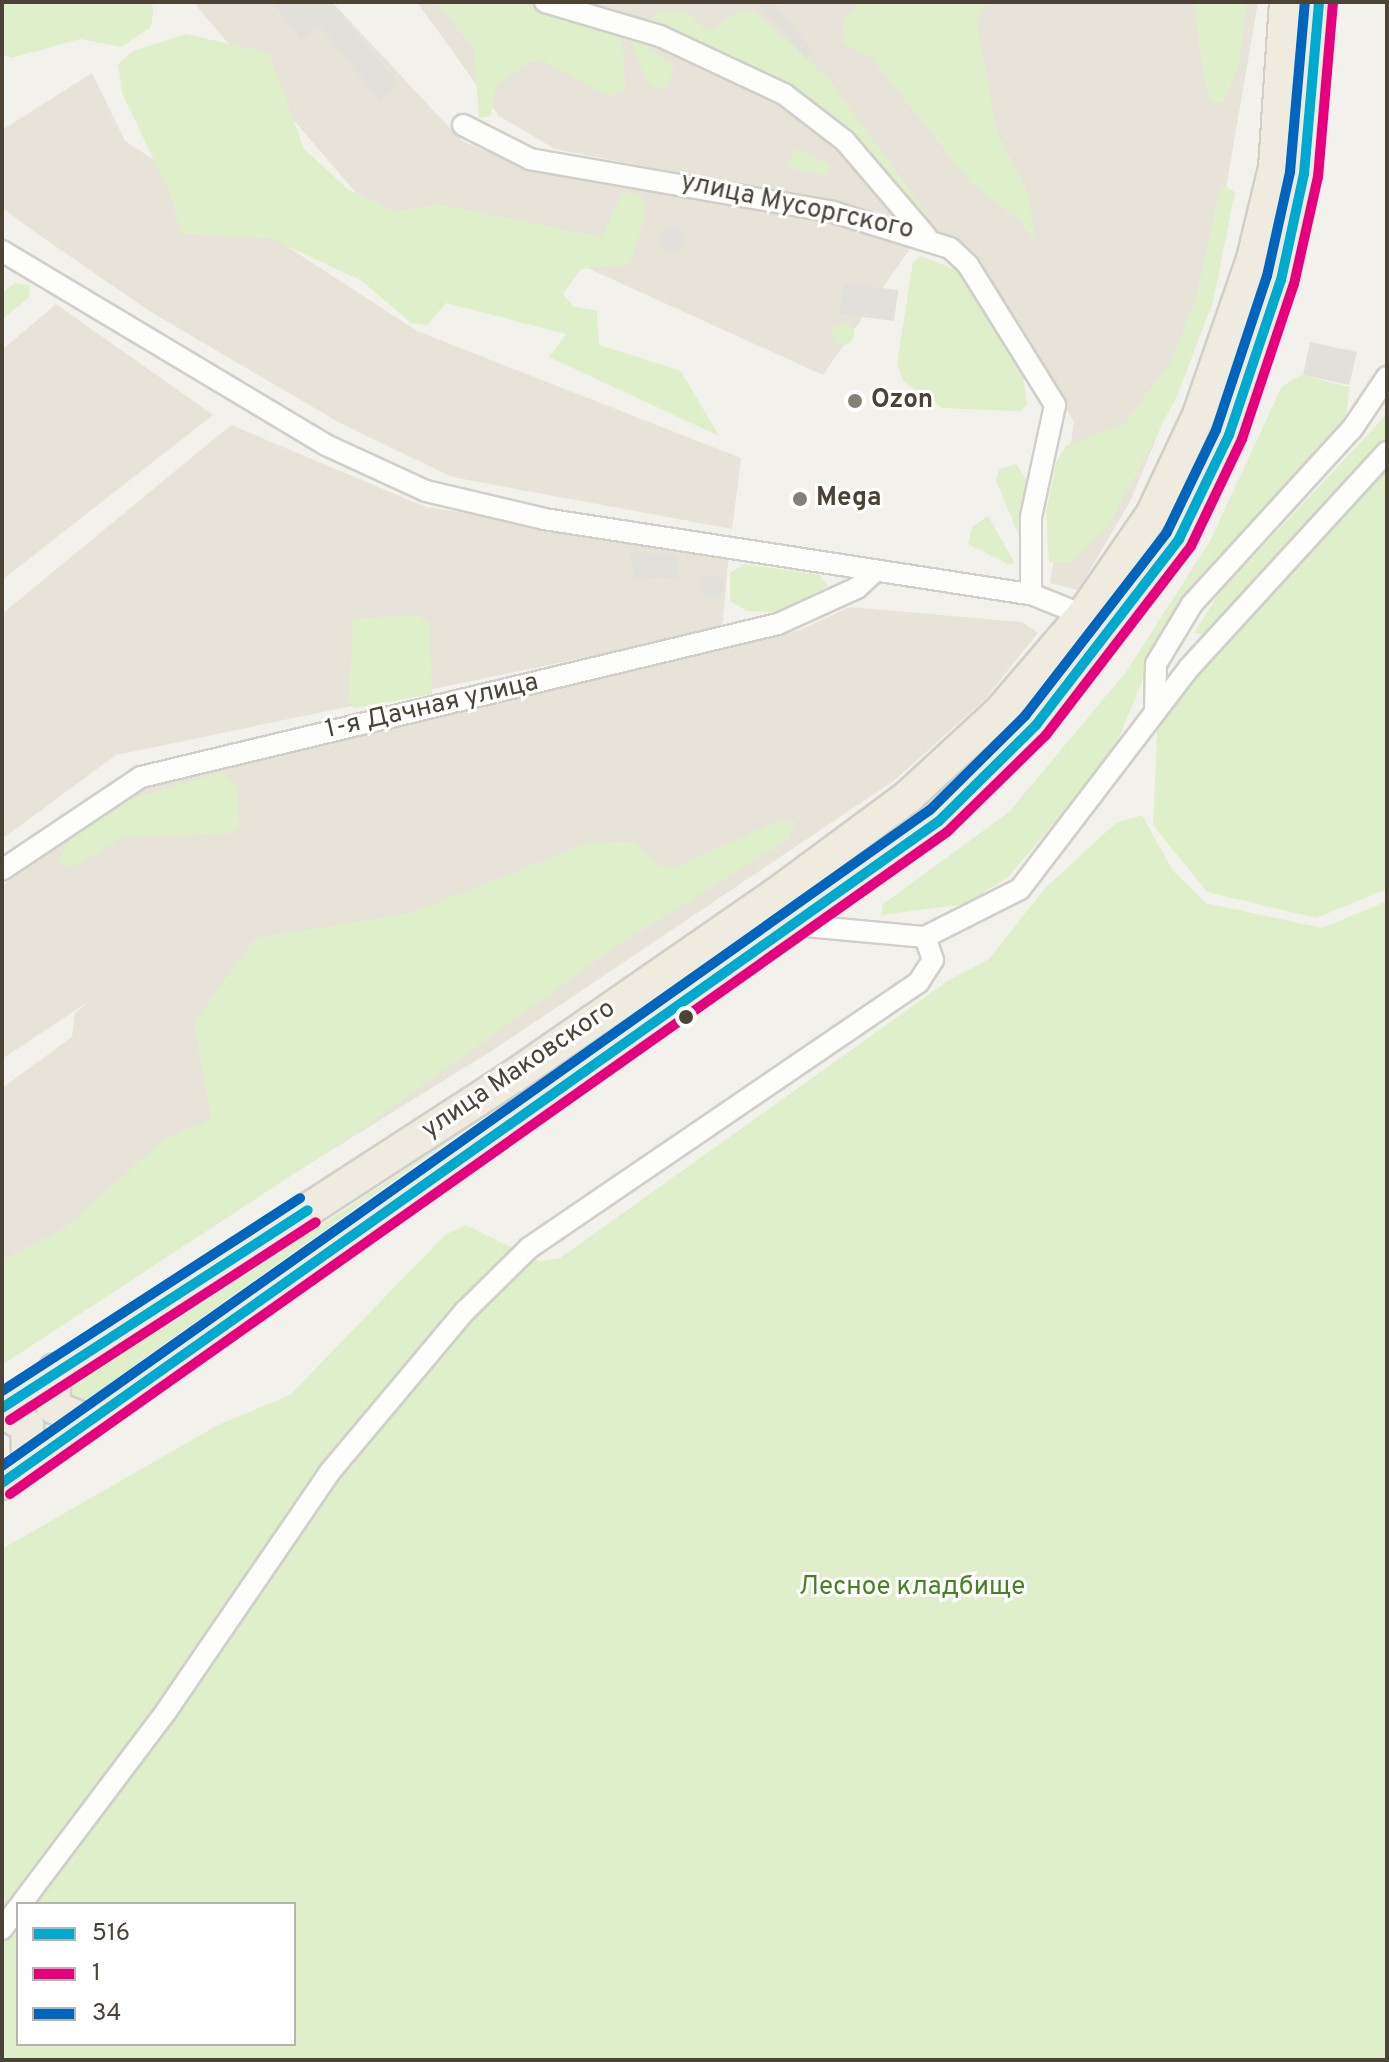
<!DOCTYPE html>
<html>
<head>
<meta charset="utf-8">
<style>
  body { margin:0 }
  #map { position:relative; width:1389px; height:2062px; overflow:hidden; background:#f3f1ec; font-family:Overpass,sans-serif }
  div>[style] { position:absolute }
  .residential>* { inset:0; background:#e7e3d9 }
  .green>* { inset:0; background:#dfefca }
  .round { border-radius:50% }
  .parking>* { inset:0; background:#e2e0db }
  .roads { filter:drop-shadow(2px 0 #d1cfc9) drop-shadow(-2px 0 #d1cfc9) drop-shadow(0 2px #d1cfc9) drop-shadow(0 -2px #d1cfc9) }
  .minor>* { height:20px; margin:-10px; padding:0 10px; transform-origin:10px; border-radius:10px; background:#fdfdfc }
  .trunk>* { height:32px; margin:-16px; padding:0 16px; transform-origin:16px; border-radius:16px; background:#f0ebdf }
  .bus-1>* { height:10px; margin:-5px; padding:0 5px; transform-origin:5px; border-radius:5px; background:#00a9ce }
  .bus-2>* { height:10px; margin:-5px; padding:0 5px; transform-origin:5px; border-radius:5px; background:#e5007d }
  .bus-3>* { height:10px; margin:-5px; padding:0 5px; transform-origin:5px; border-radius:5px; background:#0065bd }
  .dots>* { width:22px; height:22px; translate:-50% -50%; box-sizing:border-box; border:4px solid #fff; border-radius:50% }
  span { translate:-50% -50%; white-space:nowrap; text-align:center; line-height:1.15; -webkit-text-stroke:6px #fff; paint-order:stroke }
  .street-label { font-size:26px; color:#4a4336 }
  .poi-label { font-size:26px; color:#4a4336; font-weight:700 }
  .left { translate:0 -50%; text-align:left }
  .park-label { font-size:26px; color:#458223 }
  .frame { position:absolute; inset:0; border:4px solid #4a4336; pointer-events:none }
  .legend { position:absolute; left:16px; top:1902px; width:280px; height:144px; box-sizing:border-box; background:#fff; border:2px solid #b7b4af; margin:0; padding:10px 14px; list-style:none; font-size:24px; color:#4a4336 }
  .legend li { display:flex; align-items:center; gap:16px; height:40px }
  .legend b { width:40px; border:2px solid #b7b4af }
</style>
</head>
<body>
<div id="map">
  <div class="residential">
    <div style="clip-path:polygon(193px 2px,332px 2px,462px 141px,486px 151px,918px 237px,823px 375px,561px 256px,421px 229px,356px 193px)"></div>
    <div style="clip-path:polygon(417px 2px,1258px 2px,1203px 322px,1131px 500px,1078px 590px,1050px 583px,1074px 422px,977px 259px,954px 237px,874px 211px,555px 149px,499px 116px)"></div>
    <div style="clip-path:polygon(92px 73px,125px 141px,417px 331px,741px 458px,732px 529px,452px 477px,340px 423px,151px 312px,42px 237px,2px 208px,2px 130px)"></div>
    <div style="clip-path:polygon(56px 304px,213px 415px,2px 580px,2px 350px)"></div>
    <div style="clip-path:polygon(231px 425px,426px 507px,729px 554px,722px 629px,116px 755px,2px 839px,2px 614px)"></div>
    <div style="clip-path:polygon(850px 607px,1022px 622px,1038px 633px,984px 700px,895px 780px,493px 1050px,2px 1354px,2px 1088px,72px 1037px,75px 1013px,91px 1000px,2px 1059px,2px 886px,142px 787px,800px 630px)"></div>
  </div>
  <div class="green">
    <div style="clip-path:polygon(2px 2px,152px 2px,153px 12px,151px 27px,121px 47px,80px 39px,11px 58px,2px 54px)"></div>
    <div style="clip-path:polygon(436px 2px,514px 2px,607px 23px,622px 43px,626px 88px,609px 97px,544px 61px,531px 62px,496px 85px,491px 116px,479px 118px,474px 49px)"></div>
    <div style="clip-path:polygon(860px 2px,986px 2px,976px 21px,997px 132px,1027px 190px,1036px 244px,1020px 221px,970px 182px,870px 56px,844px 43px,842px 22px)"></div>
    <div style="clip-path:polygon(1193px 2px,1247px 2px,1239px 65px,1223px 102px,1212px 101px,1206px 90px)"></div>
    <div style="clip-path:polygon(685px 11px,708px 31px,740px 11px,755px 12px,829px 79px,932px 221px,772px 75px,653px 20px,657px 12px)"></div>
    <div style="clip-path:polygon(186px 34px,269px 53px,304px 149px,349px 190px,396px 212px,437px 204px,602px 237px,622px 192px,643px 196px,645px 215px,630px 264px,581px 269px,563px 294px,573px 306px,597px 311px,599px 345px,681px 371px,719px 436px,549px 357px,566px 334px,446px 303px,427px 325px,411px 323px,362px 281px,270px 238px,181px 234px,171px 196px,122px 93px,118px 64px,133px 51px)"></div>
    <div style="clip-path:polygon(638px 39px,674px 67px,667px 88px,656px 90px,644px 76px,633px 43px)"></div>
    <div style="clip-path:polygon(796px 148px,832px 165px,826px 176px,785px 167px)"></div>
    <div style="clip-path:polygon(1221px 184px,1235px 192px,1213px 302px,1177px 396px,1109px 525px,1072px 562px,1049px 562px,1046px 513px,1056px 462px,1067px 445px,1123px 425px,1171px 362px,1196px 298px)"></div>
    <div style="clip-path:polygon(921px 256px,962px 272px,1023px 375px,1027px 405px,1020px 411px,942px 408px,904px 382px,897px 364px,913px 262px)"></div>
    <div style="clip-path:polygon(15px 283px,29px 285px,30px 296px,2px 320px,2px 293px)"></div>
    <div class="round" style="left:832px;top:323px;width:22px;height:22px"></div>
    <div style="clip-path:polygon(1301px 375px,1350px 387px,1346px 416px,1166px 624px,1111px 757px,1008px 877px,966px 904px,881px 915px,883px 904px,1009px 812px,1126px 672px,1210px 541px,1282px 386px)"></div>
    <div style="clip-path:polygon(1387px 414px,1387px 439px,1204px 634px,1194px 633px,1220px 592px)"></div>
    <div style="clip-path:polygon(1016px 464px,1027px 481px,1019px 536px,996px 481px,999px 469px)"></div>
    <div style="clip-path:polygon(1387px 466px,1387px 889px,1316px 918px,1207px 892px,1153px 825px,1158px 714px)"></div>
    <div style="clip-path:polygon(988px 516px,1014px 562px,1010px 565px,968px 544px,972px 527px)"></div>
    <div style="clip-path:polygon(745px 564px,820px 575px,828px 586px,780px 612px,747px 611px,730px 601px,730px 573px)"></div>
    <div style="clip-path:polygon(417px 615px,429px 622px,432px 694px,355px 708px,349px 700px,353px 619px)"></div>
    <div style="clip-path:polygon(222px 772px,237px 787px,239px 827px,233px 833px,123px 837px,78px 865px,59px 866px,65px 844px,122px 802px)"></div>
    <div style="clip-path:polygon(evenodd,1142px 815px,1173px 871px,1206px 903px,1322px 928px,1387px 901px,1387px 2060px,2px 2060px,2px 1549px,218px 1425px,290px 1395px,445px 1235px,466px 1225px,539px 1261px,560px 1258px,949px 980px,989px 959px,1045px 888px,1116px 823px,1142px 815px,18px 1904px,294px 1904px,294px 2044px,18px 2044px,18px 1904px)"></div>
    <div style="clip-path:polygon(777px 821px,795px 821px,789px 839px,614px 948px,352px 1136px,2px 1365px,2px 1260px,63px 1229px,165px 1139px,211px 1119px,194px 1023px,255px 938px,411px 913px,588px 843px,634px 842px,662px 867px,676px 867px)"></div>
    <div style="clip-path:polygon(465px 1130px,99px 1391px,84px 1401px,72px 1397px,72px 1383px,86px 1371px,188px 1313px)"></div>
  </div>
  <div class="parking">
    <div style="clip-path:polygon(280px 2px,332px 2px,399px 84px,380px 101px,320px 26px,301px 40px,275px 6px)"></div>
    <div style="clip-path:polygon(758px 2px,772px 2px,813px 51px,805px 58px)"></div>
    <div class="round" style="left:659px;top:226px;width:26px;height:26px"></div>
    <div style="clip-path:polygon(844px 283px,898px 290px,894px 321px,840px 314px)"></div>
    <div style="clip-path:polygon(1310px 342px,1357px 352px,1349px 385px,1303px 375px)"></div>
    <div style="clip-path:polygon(630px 552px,678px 554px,678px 578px,634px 579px)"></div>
    <div class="round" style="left:700px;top:574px;width:24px;height:24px"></div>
  </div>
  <div class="roads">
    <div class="minor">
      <div style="left:545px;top:2px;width:120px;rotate:16.5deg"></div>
      <div style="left:660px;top:36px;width:137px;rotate:25.1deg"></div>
      <div style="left:784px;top:94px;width:77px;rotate:37.6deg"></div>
      <div style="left:845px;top:141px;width:125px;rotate:49.5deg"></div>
      <div style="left:463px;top:125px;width:75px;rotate:26.9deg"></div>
      <div style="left:530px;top:159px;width:308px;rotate:9.9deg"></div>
      <div style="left:833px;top:212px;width:122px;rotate:17.1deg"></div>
      <div style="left:950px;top:248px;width:25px;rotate:43deg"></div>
      <div style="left:968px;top:265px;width:165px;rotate:58.1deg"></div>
      <div style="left:1055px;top:405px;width:115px;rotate:102.1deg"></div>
      <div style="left:1031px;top:517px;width:77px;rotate:90deg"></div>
      <div style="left:2px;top:251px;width:378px;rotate:30.9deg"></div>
      <div style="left:326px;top:445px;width:110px;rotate:24.7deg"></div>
      <div style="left:426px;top:491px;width:121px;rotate:13.3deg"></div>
      <div style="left:544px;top:519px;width:493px;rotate:8.8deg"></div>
      <div style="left:1031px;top:594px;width:56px;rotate:22deg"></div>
      <div style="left:1155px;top:712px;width:48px;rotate:-88.8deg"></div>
      <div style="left:1156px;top:664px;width:70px;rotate:-59deg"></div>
      <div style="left:1192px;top:604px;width:237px;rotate:-47.6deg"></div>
      <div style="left:1352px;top:429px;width:63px;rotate:-56.1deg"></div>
      <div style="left:2px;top:870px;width:167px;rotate:-33.8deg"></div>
      <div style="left:141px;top:777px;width:655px;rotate:-13.51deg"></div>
      <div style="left:778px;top:624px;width:87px;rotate:-24.5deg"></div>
      <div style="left:857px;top:588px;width:23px;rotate:-43deg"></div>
      <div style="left:795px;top:925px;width:131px;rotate:5.3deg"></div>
      <div style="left:925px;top:937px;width:106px;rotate:-26.8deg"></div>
      <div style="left:1020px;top:889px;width:278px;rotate:-52.6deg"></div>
      <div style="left:1189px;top:668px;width:293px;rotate:-47.5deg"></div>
      <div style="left:21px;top:1904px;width:243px;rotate:-53deg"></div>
      <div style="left:167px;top:1710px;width:287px;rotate:-55.6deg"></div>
      <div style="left:329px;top:1473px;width:212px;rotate:-50deg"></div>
      <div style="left:465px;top:1311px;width:90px;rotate:-44.5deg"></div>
      <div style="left:529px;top:1248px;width:471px;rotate:-34.3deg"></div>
      <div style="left:918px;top:983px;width:27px;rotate:-57deg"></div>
      <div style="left:933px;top:960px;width:24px;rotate:-109deg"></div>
      <div style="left:2px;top:1929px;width:26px;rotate:-53deg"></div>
    </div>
    <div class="trunk">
      <div style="left:55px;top:1370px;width:37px;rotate:93deg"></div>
      <div style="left:53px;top:1407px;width:37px;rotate:22deg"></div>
      <div style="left:2px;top:1408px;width:610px;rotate:-32.96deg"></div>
      <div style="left:514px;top:1076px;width:316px;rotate:-34.7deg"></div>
      <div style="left:774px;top:896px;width:168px;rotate:-36.5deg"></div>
      <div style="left:909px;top:796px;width:124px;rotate:-42.7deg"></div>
      <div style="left:1000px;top:712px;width:128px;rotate:-49.4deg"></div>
      <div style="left:1083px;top:615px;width:121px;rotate:-55.4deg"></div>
      <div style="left:1152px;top:515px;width:110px;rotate:-64.8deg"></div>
      <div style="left:1199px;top:415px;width:165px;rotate:-70.9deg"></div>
      <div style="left:1253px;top:259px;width:94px;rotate:-76.4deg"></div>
      <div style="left:1275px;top:168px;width:166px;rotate:-86.2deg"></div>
      <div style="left:2px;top:1412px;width:29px;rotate:29deg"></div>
      <div style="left:27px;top:1426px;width:36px;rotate:88deg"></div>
      <div style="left:2px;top:1483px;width:1147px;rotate:-35.24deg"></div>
      <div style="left:939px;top:821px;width:136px;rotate:-44.7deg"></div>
      <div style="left:1036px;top:725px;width:235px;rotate:-52.4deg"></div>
      <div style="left:1179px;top:539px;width:115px;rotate:-64.3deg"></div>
      <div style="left:1229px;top:435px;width:163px;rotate:-71.5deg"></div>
      <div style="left:1281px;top:280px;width:108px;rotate:-77.8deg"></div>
      <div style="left:1304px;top:174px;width:173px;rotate:-85deg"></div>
    </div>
  </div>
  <div class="bus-1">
    <div style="left:2px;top:1408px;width:364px;rotate:-32.9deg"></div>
    <div style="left:2px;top:1483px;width:1147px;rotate:-35.24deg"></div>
    <div style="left:939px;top:821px;width:136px;rotate:-44.7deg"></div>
    <div style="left:1036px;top:725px;width:235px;rotate:-52.4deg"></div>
    <div style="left:1179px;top:539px;width:115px;rotate:-64.3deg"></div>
    <div style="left:1229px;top:435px;width:163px;rotate:-71.5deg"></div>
    <div style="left:1281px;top:280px;width:108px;rotate:-77.8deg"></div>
    <div style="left:1304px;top:174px;width:173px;rotate:-85deg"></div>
  </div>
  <div class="bus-2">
    <div style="left:10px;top:1420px;width:364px;rotate:-32.9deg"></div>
    <div style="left:10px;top:1494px;width:1147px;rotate:-35.24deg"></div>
    <div style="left:947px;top:832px;width:139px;rotate:-44.4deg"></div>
    <div style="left:1046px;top:735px;width:238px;rotate:-52.5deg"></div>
    <div style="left:1191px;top:546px;width:119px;rotate:-64.5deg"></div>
    <div style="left:1242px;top:439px;width:163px;rotate:-71.5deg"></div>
    <div style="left:1294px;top:284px;width:110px;rotate:-77.4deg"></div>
    <div style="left:1318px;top:177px;width:175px;rotate:-85.1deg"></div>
  </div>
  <div class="bus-3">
    <div style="left:2px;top:1391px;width:355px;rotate:-32.9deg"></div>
    <div style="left:2px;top:1466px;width:1136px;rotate:-35.26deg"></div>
    <div style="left:930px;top:810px;width:134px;rotate:-44.7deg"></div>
    <div style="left:1025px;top:716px;width:232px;rotate:-52.3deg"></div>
    <div style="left:1167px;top:532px;width:113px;rotate:-64.3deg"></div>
    <div style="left:1216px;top:430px;width:162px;rotate:-71.7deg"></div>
    <div style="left:1267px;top:276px;width:107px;rotate:-77.5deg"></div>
    <div style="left:1290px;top:172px;width:171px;rotate:-85deg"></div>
  </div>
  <div class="dots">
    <div style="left:855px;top:401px;background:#858076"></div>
    <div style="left:800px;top:499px;background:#858076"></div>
    <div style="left:686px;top:1017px;background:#4a4336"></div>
  </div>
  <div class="street-label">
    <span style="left:797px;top:207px;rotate:12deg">улица Мусоргского</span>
    <span style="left:432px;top:707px;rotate:-13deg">1-я Дачная улица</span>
    <span style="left:519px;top:1070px;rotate:-34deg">улица Маковского</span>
  </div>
  <div class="poi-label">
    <span class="left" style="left:871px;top:401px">Ozon</span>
    <span class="left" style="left:816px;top:499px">Mega</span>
  </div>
  <div class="park-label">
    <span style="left:912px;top:1588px">Лесное кладбище</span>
  </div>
  <div class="frame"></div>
  <ul class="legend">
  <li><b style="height:10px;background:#00a9ce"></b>516</li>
  <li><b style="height:10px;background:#e5007d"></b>1</li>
  <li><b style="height:10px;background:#0065bd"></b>34</li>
  </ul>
</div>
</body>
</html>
